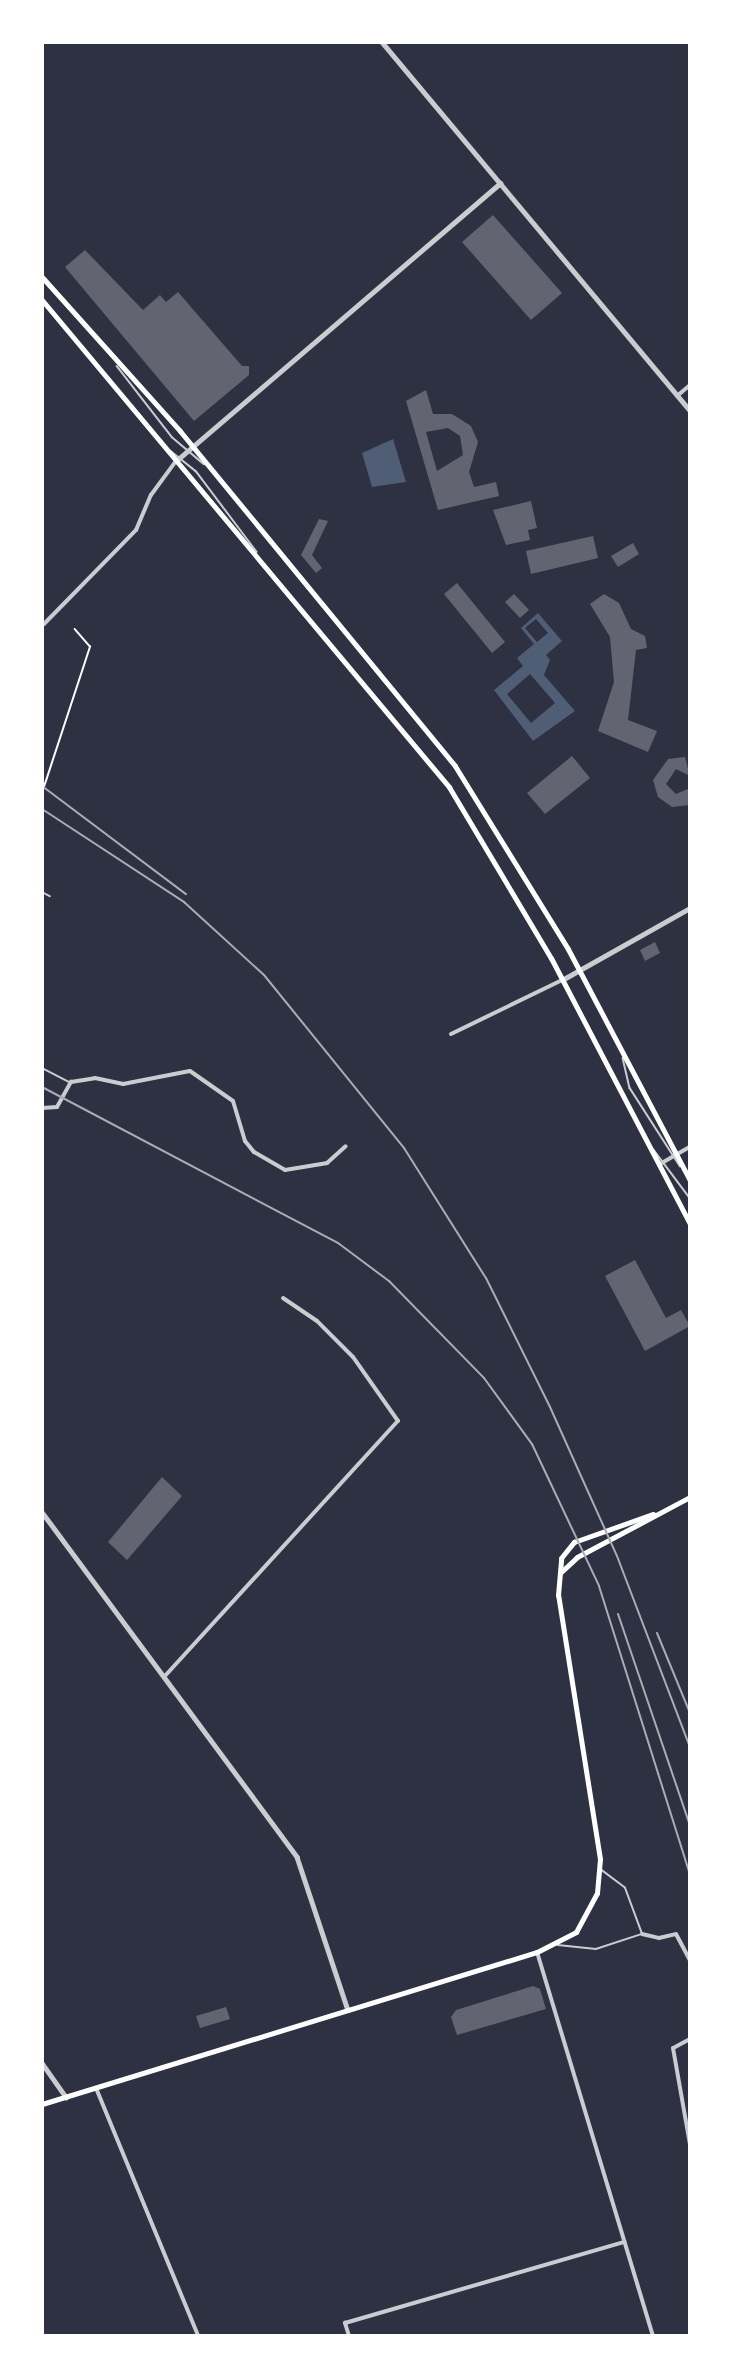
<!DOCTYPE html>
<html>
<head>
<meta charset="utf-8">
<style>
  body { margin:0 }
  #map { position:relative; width:732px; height:2378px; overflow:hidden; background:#2d3142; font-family:Rubik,sans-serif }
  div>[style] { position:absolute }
  .water>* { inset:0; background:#4f5d75 }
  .building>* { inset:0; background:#626471 }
  .path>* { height:1.5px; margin:-0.75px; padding:0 0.75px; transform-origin:0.75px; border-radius:0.75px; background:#fff }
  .service>* { height:1.5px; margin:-0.75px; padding:0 0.75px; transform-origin:0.75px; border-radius:0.75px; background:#caccd0 }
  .minor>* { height:4px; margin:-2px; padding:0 2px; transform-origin:2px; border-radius:2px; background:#caccd0 }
  .tertiary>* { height:4.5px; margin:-2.25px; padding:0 2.25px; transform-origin:2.25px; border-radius:2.25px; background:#caccd0 }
  .secondary>* { height:5px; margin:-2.5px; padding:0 2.5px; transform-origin:2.5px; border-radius:2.5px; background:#fff }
  .rail>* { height:2px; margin:-1px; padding:0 1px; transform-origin:1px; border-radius:1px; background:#abadb3 }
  span { translate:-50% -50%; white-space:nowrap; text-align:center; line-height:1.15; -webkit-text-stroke:4.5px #fff; paint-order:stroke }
  .frame { position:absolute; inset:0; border:44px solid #fff; pointer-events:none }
</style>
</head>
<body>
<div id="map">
  <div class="water">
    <div style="clip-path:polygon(393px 439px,406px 482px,372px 487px,362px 453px)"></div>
    <div style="clip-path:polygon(evenodd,538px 613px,562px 641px,546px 655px,550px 660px,544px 675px,575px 711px,533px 741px,494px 690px,523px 666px,517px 658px,534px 644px,521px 628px,538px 613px,536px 619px,548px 633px,537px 642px,525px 628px,536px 619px,538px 613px,530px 674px,555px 703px,531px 723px,507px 694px,530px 674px)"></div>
  </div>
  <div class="building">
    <div style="clip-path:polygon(493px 215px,562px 293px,531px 320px,462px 242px)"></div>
    <div style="clip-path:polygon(85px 250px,143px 310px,160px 295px,166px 302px,178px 292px,242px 366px,249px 366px,249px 375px,194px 421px,65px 267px)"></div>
    <div style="clip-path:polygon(evenodd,426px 390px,433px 414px,452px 414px,471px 426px,478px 442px,469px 472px,474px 487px,496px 482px,499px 496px,438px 510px,406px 401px,426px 390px,448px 428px,460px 436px,463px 455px,437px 471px,426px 432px,448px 428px)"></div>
    <div style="clip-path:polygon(531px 501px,537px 528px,528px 530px,530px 540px,506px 545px,493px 510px)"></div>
    <div style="clip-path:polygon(319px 519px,328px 521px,312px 555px,322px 568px,316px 573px,301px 555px)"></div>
    <div style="clip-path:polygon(593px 536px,598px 558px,531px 574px,526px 551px)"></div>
    <div style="clip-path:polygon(633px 543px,639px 554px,618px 567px,611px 556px)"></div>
    <div style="clip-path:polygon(457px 583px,505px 642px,492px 653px,444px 594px)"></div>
    <div style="clip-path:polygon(514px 594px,529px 610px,520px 618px,505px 602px)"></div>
    <div style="clip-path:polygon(604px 594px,619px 603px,631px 629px,645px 636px,647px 648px,636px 650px,628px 720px,657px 731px,648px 752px,598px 731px,614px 682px,610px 637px,590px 604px)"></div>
    <div style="clip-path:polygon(572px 756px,590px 778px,545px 814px,527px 793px)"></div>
    <div style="clip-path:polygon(685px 757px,690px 776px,676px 769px,666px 784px,676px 794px,690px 788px,690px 805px,672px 807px,658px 797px,653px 780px,668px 759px)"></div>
    <div style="clip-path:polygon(655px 942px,660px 953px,645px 961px,640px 950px)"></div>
    <div style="clip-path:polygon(635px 1260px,666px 1318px,681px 1310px,690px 1326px,645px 1351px,605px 1276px)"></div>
    <div style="clip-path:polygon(162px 1477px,182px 1496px,127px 1560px,108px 1542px)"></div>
    <div style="clip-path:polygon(533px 1986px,540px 1989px,546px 2009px,457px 2035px,451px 2017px,456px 2010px)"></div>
    <div style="clip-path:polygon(226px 2007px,230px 2019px,200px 2028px,196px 2016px)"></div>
  </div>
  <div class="path">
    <div style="left:42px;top:793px;width:154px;rotate:-71.8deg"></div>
    <div style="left:90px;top:647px;width:23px;rotate:-131deg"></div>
  </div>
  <div class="service">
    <div style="left:117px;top:366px;width:90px;rotate:52.2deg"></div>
    <div style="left:172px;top:437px;width:42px;rotate:40.2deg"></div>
    <div style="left:171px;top:451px;width:32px;rotate:39deg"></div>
    <div style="left:196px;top:471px;width:101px;rotate:53deg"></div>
    <div style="left:42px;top:892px;width:9px;rotate:27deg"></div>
    <div style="left:623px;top:1058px;width:31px;rotate:77deg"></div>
    <div style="left:630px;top:1088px;width:93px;rotate:57.3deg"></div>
    <div style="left:42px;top:1068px;width:31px;rotate:27deg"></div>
    <div style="left:654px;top:1150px;width:60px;rotate:53.1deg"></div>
    <div style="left:558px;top:1945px;width:38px;rotate:6deg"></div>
    <div style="left:596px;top:1949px;width:48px;rotate:-18.1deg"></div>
    <div style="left:642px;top:1934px;width:49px;rotate:-110.3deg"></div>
    <div style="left:625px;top:1888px;width:31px;rotate:-143deg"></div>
  </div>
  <div class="minor">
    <div style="left:677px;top:396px;width:17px;rotate:-40deg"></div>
    <div style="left:44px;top:624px;width:132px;rotate:-45.6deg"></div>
    <div style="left:136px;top:530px;width:38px;rotate:-67deg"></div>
    <div style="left:151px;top:495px;width:42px;rotate:-53.7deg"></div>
    <div style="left:451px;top:1034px;width:123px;rotate:-25.9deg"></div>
    <div style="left:42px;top:1108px;width:15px;rotate:-4deg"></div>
    <div style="left:57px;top:1107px;width:29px;rotate:-61deg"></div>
    <div style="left:71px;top:1082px;width:24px;rotate:-9deg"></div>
    <div style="left:95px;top:1078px;width:29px;rotate:12deg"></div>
    <div style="left:123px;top:1084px;width:68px;rotate:-11deg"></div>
    <div style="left:190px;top:1071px;width:52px;rotate:34.9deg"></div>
    <div style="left:233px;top:1101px;width:42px;rotate:73.3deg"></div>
    <div style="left:245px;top:1141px;width:14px;rotate:51deg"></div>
    <div style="left:254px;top:1152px;width:36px;rotate:30deg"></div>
    <div style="left:285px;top:1170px;width:43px;rotate:-9.5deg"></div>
    <div style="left:327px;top:1163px;width:25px;rotate:-42deg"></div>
    <div style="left:660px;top:1164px;width:34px;rotate:-30deg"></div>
    <div style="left:164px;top:1677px;width:347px;rotate:-47.6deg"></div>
    <div style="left:398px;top:1421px;width:78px;rotate:-125.1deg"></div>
    <div style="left:353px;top:1357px;width:51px;rotate:-135deg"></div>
    <div style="left:317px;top:1321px;width:41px;rotate:-145.9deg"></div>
    <div style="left:642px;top:1934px;width:17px;rotate:13deg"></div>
    <div style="left:659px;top:1938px;width:17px;rotate:-13deg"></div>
    <div style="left:676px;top:1934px;width:30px;rotate:62deg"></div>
    <div style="left:537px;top:1952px;width:401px;rotate:73.2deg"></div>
    <div style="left:690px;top:2039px;width:19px;rotate:152deg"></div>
    <div style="left:673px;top:2048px;width:97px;rotate:80deg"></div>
    <div style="left:96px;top:2088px;width:268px;rotate:67.6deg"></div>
    <div style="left:349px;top:2336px;width:14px;rotate:-107deg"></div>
    <div style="left:345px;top:2323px;width:291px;rotate:-16.2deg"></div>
  </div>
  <div class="tertiary">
    <div style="left:382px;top:42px;width:481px;rotate:50.1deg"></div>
    <div style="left:176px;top:461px;width:427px;rotate:-40.6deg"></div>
    <div style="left:562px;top:980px;width:147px;rotate:-29.4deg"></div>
    <div style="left:42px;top:1512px;width:429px;rotate:53.5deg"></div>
    <div style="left:297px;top:1857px;width:161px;rotate:71.6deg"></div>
    <div style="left:42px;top:2063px;width:42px;rotate:54.8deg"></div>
  </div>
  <div class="secondary">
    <div style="left:42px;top:277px;width:207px;rotate:48.1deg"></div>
    <div style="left:180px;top:431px;width:433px;rotate:50.6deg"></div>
    <div style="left:455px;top:766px;width:215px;rotate:58.3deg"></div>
    <div style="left:568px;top:949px;width:261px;rotate:62.2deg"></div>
    <div style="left:42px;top:300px;width:635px;rotate:50.11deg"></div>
    <div style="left:449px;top:787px;width:199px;rotate:59.2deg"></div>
    <div style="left:551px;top:958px;width:300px;rotate:62.4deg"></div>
    <div style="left:560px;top:1573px;width:23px;rotate:-43deg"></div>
    <div style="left:577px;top:1557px;width:128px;rotate:-28deg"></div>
    <div style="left:42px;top:2104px;width:518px;rotate:-17.07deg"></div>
    <div style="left:537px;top:1952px;width:44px;rotate:-27.1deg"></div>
    <div style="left:576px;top:1932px;width:44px;rotate:-61.7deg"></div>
    <div style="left:597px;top:1893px;width:34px;rotate:-85deg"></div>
    <div style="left:600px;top:1859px;width:267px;rotate:-99deg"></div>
    <div style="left:558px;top:1595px;width:37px;rotate:-85deg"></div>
    <div style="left:561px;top:1558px;width:21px;rotate:-51deg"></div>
    <div style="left:574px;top:1542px;width:84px;rotate:-19.5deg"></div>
  </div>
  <div class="rail">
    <div style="left:42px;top:786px;width:180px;rotate:36.9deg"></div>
    <div style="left:42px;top:809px;width:170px;rotate:33.2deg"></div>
    <div style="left:184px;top:902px;width:108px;rotate:42.4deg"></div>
    <div style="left:264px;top:975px;width:223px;rotate:51deg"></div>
    <div style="left:404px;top:1148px;width:154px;rotate:57.8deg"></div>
    <div style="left:486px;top:1278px;width:144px;rotate:63.6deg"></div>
    <div style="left:550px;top:1407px;width:163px;rotate:65.8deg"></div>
    <div style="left:617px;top:1556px;width:204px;rotate:69.1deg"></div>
    <div style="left:42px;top:1087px;width:335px;rotate:27.8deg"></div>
    <div style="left:338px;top:1243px;width:64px;rotate:36.7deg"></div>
    <div style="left:389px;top:1281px;width:136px;rotate:45.6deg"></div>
    <div style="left:484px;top:1378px;width:82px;rotate:54deg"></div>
    <div style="left:532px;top:1444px;width:157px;rotate:64.7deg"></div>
    <div style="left:599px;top:1586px;width:303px;rotate:72.5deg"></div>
    <div style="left:618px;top:1614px;width:223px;rotate:71.2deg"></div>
    <div style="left:657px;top:1633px;width:87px;rotate:67.6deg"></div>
  </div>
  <div class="frame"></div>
</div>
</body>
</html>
